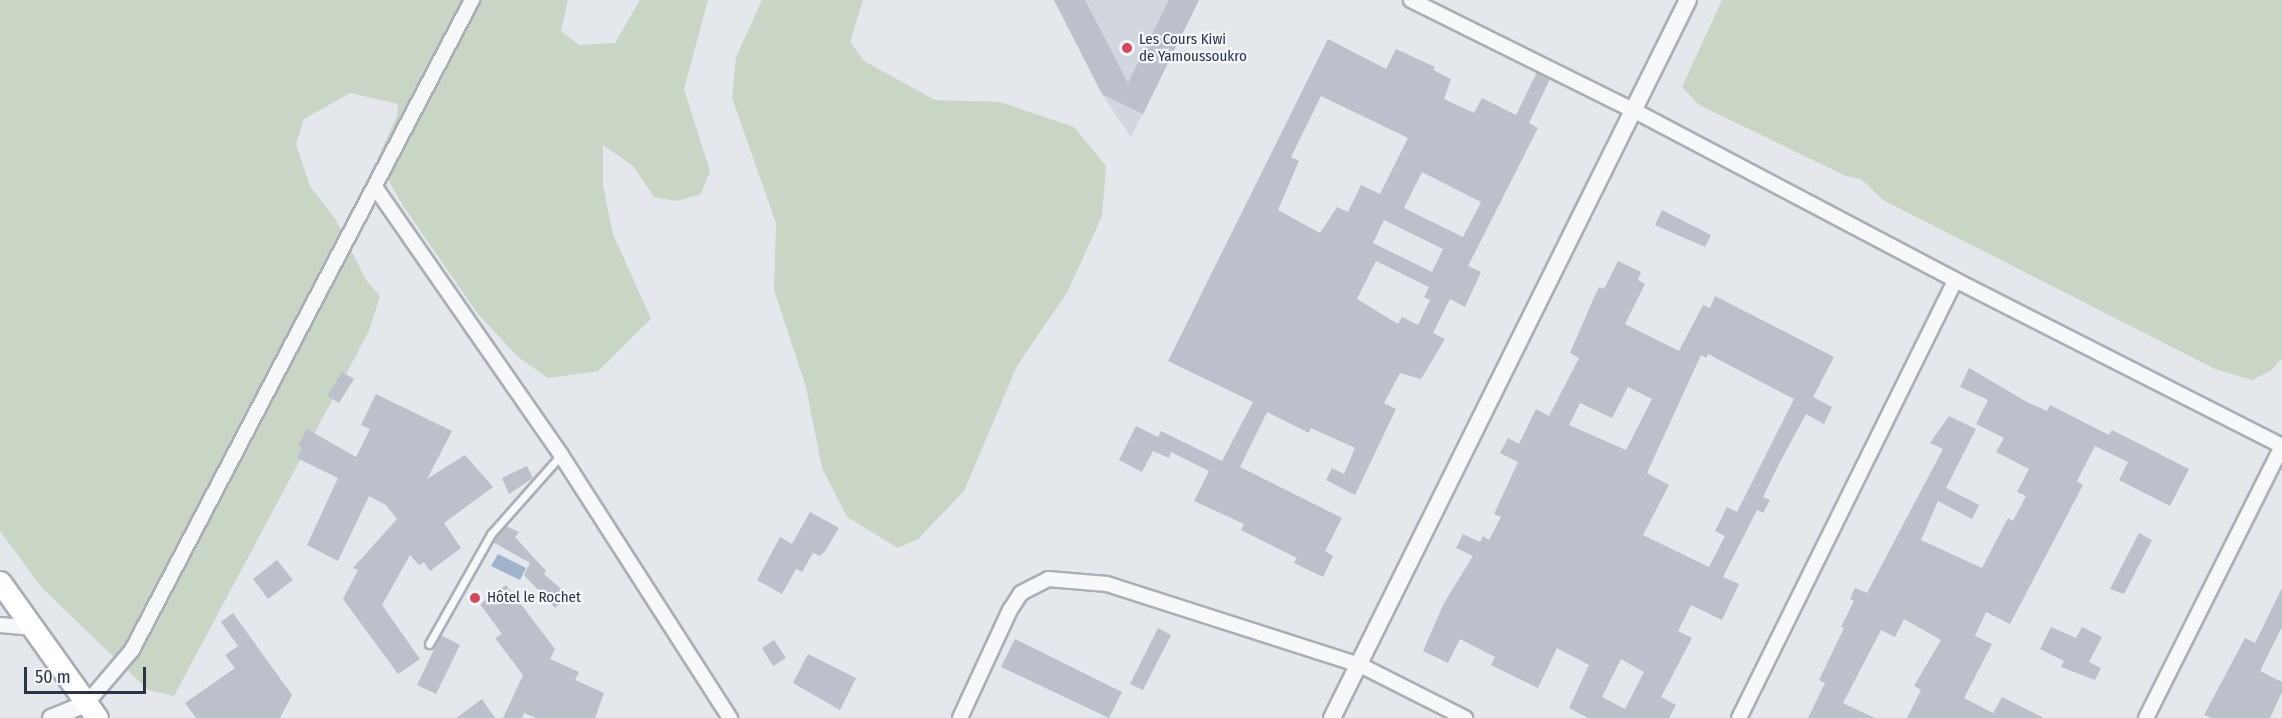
<!DOCTYPE html>
<html>
<head>
<meta charset="utf-8">
<style>
  body { margin:0 }
  #map { position:relative; width:2282px; height:718px; overflow:hidden; background:#e4e7ec; font-family:"Fira Sans Condensed",sans-serif }
  div>[style] { position:absolute }
  .built>* { inset:0; background:#d2d6de }
  .green>* { inset:0; background:#c9d6c5 }
  .water>* { inset:0; background:#9fb4cc }
  .building>* { inset:0; background:#bbc0ca }
  .roads { filter:drop-shadow(2px 0 #a9aeb7) drop-shadow(-2px 0 #a9aeb7) drop-shadow(0 2px #a9aeb7) drop-shadow(0 -2px #a9aeb7) }
  .service>* { height:7px; margin:-3.5px; padding:0 3.5px; transform-origin:3.5px; border-radius:3.5px; background:#f7f8fa }
  .minor>* { height:14px; margin:-7px; padding:0 7px; transform-origin:7px; border-radius:7px; background:#f7f8fa }
  .tertiary>* { height:16px; margin:-8px; padding:0 8px; transform-origin:8px; border-radius:8px; background:#f7f8fa }
  .trunk>* { height:21px; margin:-10.5px; padding:0 10.5px; transform-origin:10.5px; border-radius:10.5px; background:#fff }
  .dots>* { width:16px; height:16px; translate:-50% -50%; box-sizing:border-box; border:3px solid #f4f6f9; border-radius:50% }
  span { translate:-50% -50%; white-space:nowrap; text-align:center; line-height:1.15; -webkit-text-stroke:4.5px #f4f6f9; paint-order:stroke }
  .poi-label { font-size:15px; color:#2b3445 }
  .left { translate:0 -50%; text-align:left }
  .scale { position:absolute; left:24px; top:667px; width:122px; height:27px; box-sizing:border-box; border:3px solid #2b3445; border-top:0; padding-left:8px; font-size:18px; line-height:21px; white-space:nowrap; color:#2b3445; -webkit-text-stroke:4px #f4f6f9; paint-order:stroke }
</style>
</head>
<body>
<div id="map">
  <div class="built">
    <div style="clip-path:polygon(1054px 0,1199px 0,1131px 137px,1103px 96px)"></div>
  </div>
  <div class="green">
    <div style="clip-path:polygon(0 0,568px 0,561px 31px,579px 45px,615px 43px,640px 0,708px 0,684px 89px,710px 171px,701px 194px,677px 201px,654px 197px,633px 166px,603px 145px,603px 186px,613px 234px,651px 319px,598px 371px,548px 378px,518px 357px,478px 314px,403px 206px,377px 160px,397px 116px,398px 104px,350px 93px,304px 119px,296px 144px,310px 186px,336px 220px,366px 280px,380px 296px,369px 331px,174px 696px,148px 690px,42px 588px,0 531px)"></div>
    <div style="clip-path:polygon(762px 0,863px 0,850px 42px,864px 61px,935px 100px,1000px 102px,1074px 127px,1106px 166px,1102px 216px,1068px 291px,1017px 366px,964px 491px,918px 539px,898px 548px,847px 517px,822px 468px,806px 387px,774px 290px,776px 223px,732px 98px,736px 57px)"></div>
    <div style="clip-path:polygon(1722px 0,2282px 0,2282px 358px,2272px 370px,2252px 380px,2215px 369px,1883px 200px,1861px 179px,1846px 176px,1699px 105px,1682px 87px)"></div>
  </div>
  <div class="water">
    <div style="clip-path:polygon(498px 554px,526px 568px,520px 580px,491px 566px)"></div>
  </div>
  <div class="building">
    <div style="clip-path:polygon(1054px 0,1085px 0,1128px 83px,1169px 0,1199px 0,1143px 114px,1102px 94px)"></div>
    <div style="clip-path:polygon(evenodd,1328px 39px,1386px 69px,1396px 49px,1435px 67px,1433px 70px,1451px 79px,1444px 99px,1474px 113px,1482px 98px,1516px 115px,1537px 72px,1550px 79px,1529px 123px,1538px 128px,1468px 266px,1481px 272px,1465px 307px,1450px 299px,1433px 333px,1445px 339px,1421px 379px,1400px 373px,1384px 403px,1396px 409px,1355px 495px,1326px 480px,1332px 468px,1344px 474px,1355px 448px,1311px 428px,1309px 433px,1267px 412px,1240px 467px,1342px 518px,1325px 551px,1333px 556px,1323px 577px,1294px 563px,1297px 558px,1241px 530px,1244px 524px,1194px 501px,1209px 471px,1171px 452px,1169px 458px,1153px 451px,1142px 472px,1119px 460px,1136px 426px,1158px 437px,1161px 431px,1222px 461px,1253px 402px,1168px 361px,1328px 39px,1321px 96px,1408px 138px,1380px 194px,1361px 185px,1348px 212px,1337px 207px,1320px 233px,1278px 210px,1299px 161px,1291px 157px,1321px 96px,1328px 39px,1422px 172px,1481px 202px,1463px 237px,1404px 208px,1422px 172px,1328px 39px,1384px 220px,1443px 249px,1432px 272px,1373px 243px,1384px 220px,1328px 39px,1376px 261px,1429px 287px,1424px 297px,1430px 300px,1418px 325px,1402px 317px,1398px 324px,1357px 299px,1376px 261px)"></div>
    <div style="clip-path:polygon(1662px 210px,1711px 235px,1705px 247px,1655px 225px)"></div>
    <div style="clip-path:polygon(evenodd,1618px 261px,1641px 272px,1638px 280px,1645px 284px,1625px 324px,1679px 351px,1703px 305px,1710px 308px,1715px 296px,1834px 357px,1813px 397px,1832px 407px,1824px 424px,1806px 414px,1779px 464px,1763px 497px,1770px 500px,1763px 513px,1757px 510px,1723px 577px,1739px 584px,1722px 620px,1691px 605px,1678px 631px,1692px 638px,1661px 697px,1676px 705px,1669px 718px,1588px 718px,1569px 708px,1589px 665px,1557px 648px,1538px 688px,1491px 665px,1495px 657px,1460px 639px,1448px 663px,1423px 651px,1444px 603px,1473px 556px,1456px 548px,1463px 534px,1480px 542px,1483px 536px,1489px 540px,1501px 517px,1494px 514px,1518px 462px,1500px 453px,1508px 438px,1519px 444px,1536px 409px,1549px 416px,1579px 358px,1570px 353px,1592px 302px,1599px 287px,1604px 289px,1618px 261px,1708px 354px,1794px 399px,1737px 512px,1727px 507px,1715px 531px,1725px 536px,1709px 567px,1643px 535px,1669px 485px,1647px 473px,1701px 355px,1706px 358px,1708px 354px,1618px 261px,1628px 387px,1652px 399px,1626px 450px,1569px 425px,1580px 403px,1612px 418px,1628px 387px,1618px 261px,1621px 659px,1644px 672px,1625px 709px,1602px 697px,1621px 659px)"></div>
    <div style="clip-path:polygon(1969px 368px,2027px 402px,2047px 411px,2050px 405px,2109px 435px,2112px 430px,2189px 469px,2170px 506px,2119px 480px,2128px 462px,2095px 446px,2077px 481px,2083px 485px,2010px 624px,1986px 612px,1975px 636px,1992px 644px,1964px 698px,1993px 713px,2002px 697px,2044px 718px,1907px 718px,1921px 690px,1914px 686px,1941px 640px,1904px 619px,1895px 637px,1881px 630px,1843px 703px,1875px 718px,1808px 718px,1825px 683px,1819px 680px,1844px 628px,1841px 627px,1854px 601px,1850px 599px,1855px 588px,1867px 593px,1943px 449px,1930px 443px,1949px 416px,1976px 429px,1946px 488px,1979px 505px,1972px 519px,1938px 501px,1921px 540px,1982px 568px,2008px 518px,2013px 521px,2026px 496px,2017px 492px,2029px 469px,1996px 452px,2004px 438px,1976px 424px,1988px 400px,1960px 387px)"></div>
    <div style="clip-path:polygon(342px 372px,354px 379px,339px 403px,327px 396px)"></div>
    <div style="clip-path:polygon(376px 394px,452px 431px,427px 479px,465px 455px,493px 487px,444px 523px,461px 548px,430px 571px,424px 562px,419px 565px,410px 555px,382px 605px,420px 659px,398px 674px,343px 599px,358px 570px,353px 568px,397px 519px,386px 505px,369px 496px,338px 561px,307px 545px,338px 478px,297px 458px,302px 448px,298px 446px,307px 429px,356px 457px,370px 429px,361px 425px)"></div>
    <div style="clip-path:polygon(527px 466px,533px 478px,509px 494px,502px 478px)"></div>
    <div style="clip-path:polygon(810px 512px,839px 528px,825px 551px,820px 556px,813px 553px,802px 572px,796px 569px,782px 594px,757px 580px,780px 537px,792px 544px)"></div>
    <div style="clip-path:polygon(506px 526px,519px 532px,515px 537px,546px 571px,544px 574px,568px 595px,555px 608px,524px 575px,530px 563px,493px 542px)"></div>
    <div style="clip-path:polygon(2139px 533px,2152px 540px,2124px 594px,2110px 589px)"></div>
    <div style="clip-path:polygon(277px 560px,293px 580px,268px 599px,253px 579px)"></div>
    <div style="clip-path:polygon(506px 585px,555px 649px,550px 659px,579px 672px,575px 680px,604px 693px,595px 718px,536px 718px,524px 713px,522px 718px,503px 718px,523px 675px,495px 638px,502px 634px,480px 604px)"></div>
    <div style="clip-path:polygon(2282px 588px,2282px 627px,2260px 671px,2282px 682px,2282px 692px,2270px 718px,2212px 718px,2204px 715px,2245px 638px,2255px 643px)"></div>
    <div style="clip-path:polygon(233px 613px,292px 695px,280px 718px,196px 718px,185px 703px,235px 668px,225px 655px,238px 646px,221px 622px)"></div>
    <div style="clip-path:polygon(2051px 627px,2076px 638px,2082px 627px,2102px 637px,2089px 662px,2101px 668px,2095px 680px,2061px 667px,2064px 661px,2040px 649px)"></div>
    <div style="clip-path:polygon(1158px 628px,1171px 635px,1143px 690px,1130px 684px)"></div>
    <div style="clip-path:polygon(441px 635px,460px 645px,436px 694px,417px 685px)"></div>
    <div style="clip-path:polygon(1015px 639px,1122px 692px,1109px 718px,1001px 667px)"></div>
    <div style="clip-path:polygon(774px 640px,786px 658px,773px 666px,762px 648px)"></div>
    <div style="clip-path:polygon(808px 654px,856px 678px,840px 710px,793px 683px)"></div>
    <div style="clip-path:polygon(482px 699px,495px 718px,456px 718px)"></div>
  </div>
  <div class="roads">
    <div class="service">
      <div style="left:429px;top:644px;width:126px;rotate:-60.6deg"></div>
      <div style="left:491px;top:534px;width:106px;rotate:-48.5deg"></div>
    </div>
    <div class="minor">
      <div style="left:1411px;top:0;width:248px;rotate:26.4deg"></div>
      <div style="left:1633px;top:110px;width:364px;rotate:27.8deg"></div>
      <div style="left:1955px;top:280px;width:367px;rotate:26.9deg"></div>
      <div style="left:375px;top:187px;width:326px;rotate:55.2deg"></div>
      <div style="left:561px;top:455px;width:313px;rotate:57.3deg"></div>
      <div style="left:0;top:625px;width:32px;rotate:5deg"></div>
      <div style="left:86px;top:704px;width:71px;rotate:-49.6deg"></div>
      <div style="left:132px;top:650px;width:734px;rotate:-62.39deg"></div>
      <div style="left:960px;top:718px;width:119px;rotate:-65.2deg"></div>
      <div style="left:1010px;top:610px;width:20px;rotate:-57deg"></div>
      <div style="left:1021px;top:593px;width:30px;rotate:-27deg"></div>
      <div style="left:1048px;top:579px;width:59px;rotate:4.8deg"></div>
      <div style="left:1107px;top:584px;width:266px;rotate:17.8deg"></div>
      <div style="left:1360px;top:665px;width:118px;rotate:26.8deg"></div>
      <div style="left:1739px;top:718px;width:488px;rotate:-63.7deg"></div>
      <div style="left:2146px;top:718px;width:304px;rotate:-63.4deg"></div>
    </div>
    <div class="tertiary">
      <div style="left:51px;top:718px;width:38px;rotate:-22deg"></div>
      <div style="left:1332px;top:718px;width:801px;rotate:-63.63deg"></div>
    </div>
    <div class="trunk">
      <div style="left:0;top:582px;width:167px;rotate:54.5deg"></div>
    </div>
  </div>
  <div class="dots">
    <div style="left:1127px;top:48px;background:#d1495b"></div>
    <div style="left:475px;top:598px;background:#d1495b"></div>
  </div>
  <div class="poi-label">
    <span class="left" style="left:1139px;top:48px">Les Cours Kiwi<br>de Yamoussoukro</span>
    <span class="left" style="left:487px;top:598px">Hôtel le Rochet</span>
  </div>
  <div class="scale">50 m</div>
</div>
</body>
</html>
